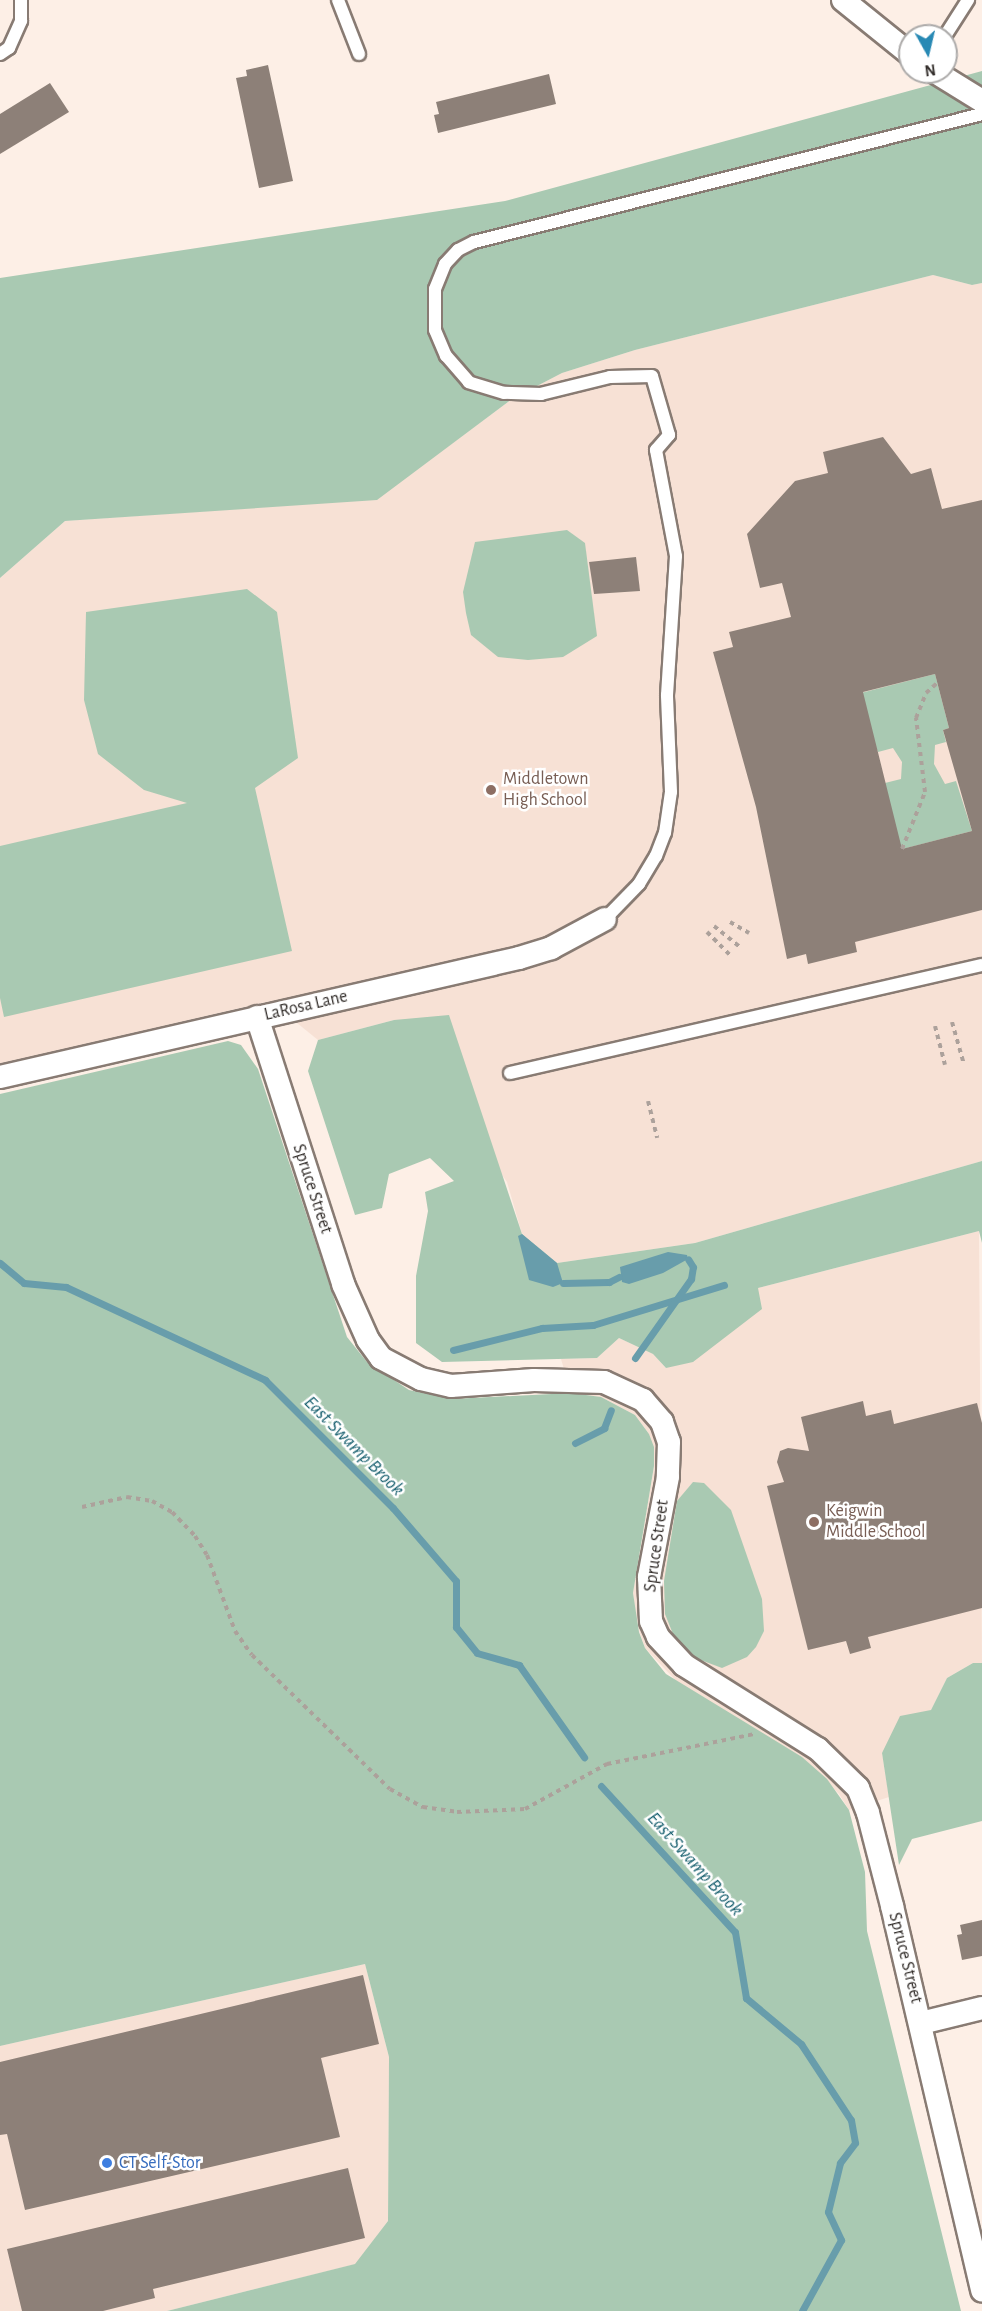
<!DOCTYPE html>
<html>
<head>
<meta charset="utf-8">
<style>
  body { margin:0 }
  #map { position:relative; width:982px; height:2311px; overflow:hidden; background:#fdefe6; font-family:"Alegreya Sans",sans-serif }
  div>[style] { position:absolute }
  .built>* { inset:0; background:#f7e1d5 }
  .green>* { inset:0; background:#a9c9b2 }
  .water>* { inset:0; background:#689dab }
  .stream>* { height:7px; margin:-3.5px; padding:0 3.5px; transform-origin:3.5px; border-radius:3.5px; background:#689dab }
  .building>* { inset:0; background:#8d8078 }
  .path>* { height:4px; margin-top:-2px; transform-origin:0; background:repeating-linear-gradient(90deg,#aca19b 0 4.5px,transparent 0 9px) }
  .roads { filter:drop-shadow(2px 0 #887b73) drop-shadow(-2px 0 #887b73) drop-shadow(0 2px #887b73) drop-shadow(0 -2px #887b73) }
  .service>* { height:12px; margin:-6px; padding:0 6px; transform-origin:6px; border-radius:6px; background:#fff }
  .minor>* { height:22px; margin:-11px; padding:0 11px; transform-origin:11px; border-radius:11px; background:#fff }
  .dots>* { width:16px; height:16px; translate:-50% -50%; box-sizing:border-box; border:3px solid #fff; border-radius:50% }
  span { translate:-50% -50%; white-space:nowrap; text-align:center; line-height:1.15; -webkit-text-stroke:5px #fff; paint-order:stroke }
  .education-label { font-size:18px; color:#785e54 }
  .left { translate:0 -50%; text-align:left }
  .street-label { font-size:18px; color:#332e2b }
  .shop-label { font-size:18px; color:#366cbe }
  .water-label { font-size:20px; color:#196170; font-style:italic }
  .north { position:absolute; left:898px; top:24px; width:60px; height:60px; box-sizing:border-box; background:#fff; border:2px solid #adabaa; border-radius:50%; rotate:172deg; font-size:16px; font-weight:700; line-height:24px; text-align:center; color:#332e2b }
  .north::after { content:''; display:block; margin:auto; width:21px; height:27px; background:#2889b4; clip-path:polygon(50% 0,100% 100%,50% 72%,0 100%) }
</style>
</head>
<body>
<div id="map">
  <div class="built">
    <div style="clip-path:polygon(933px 275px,972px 285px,982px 283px,982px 1161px,695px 1243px,557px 1263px,522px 1234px,507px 1182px,394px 1020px,318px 1040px,270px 1001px,0 1064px,0 578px,65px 521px,377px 499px,512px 399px,562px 373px,635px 350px)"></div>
    <div style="clip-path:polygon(979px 1231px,982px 1663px,973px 1663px,947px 1678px,931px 1710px,882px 1753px,889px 1797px,849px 1810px,839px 1794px,802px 1757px,682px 1687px,645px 1648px,636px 1621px,633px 1593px,654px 1466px,649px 1434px,635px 1415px,601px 1397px,571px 1393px,561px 1359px,597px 1358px,619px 1338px,653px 1354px,666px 1368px,758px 1288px)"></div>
    <div style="clip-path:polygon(365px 1964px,389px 2057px,388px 2221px,356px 2264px,167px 2311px,0 2311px,0 2046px)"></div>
  </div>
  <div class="green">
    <div style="clip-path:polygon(982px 71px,982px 283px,972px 285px,933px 275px,635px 350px,562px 373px,512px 399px,377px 500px,65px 521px,0 578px,0 278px,505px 201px)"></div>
    <div style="clip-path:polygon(567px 530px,585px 543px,597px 636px,563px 657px,528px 660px,498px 657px,471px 635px,466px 613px,463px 592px,475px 542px)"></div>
    <div style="clip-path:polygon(247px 589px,277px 612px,298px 758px,255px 788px,292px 951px,4px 1017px,0 998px,0 846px,187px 803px,144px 790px,98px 754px,84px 700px,86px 612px)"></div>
    <div style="clip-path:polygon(935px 674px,949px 728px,943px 730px,946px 742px,935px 745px,934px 764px,945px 784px,956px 781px,972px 831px,891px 852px,885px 783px,901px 779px,902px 762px,893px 748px,878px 752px,853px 695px)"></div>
    <div style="clip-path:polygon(449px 1015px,522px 1234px,557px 1263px,695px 1243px,982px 1161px,982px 1243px,979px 1231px,758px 1288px,762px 1309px,693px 1362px,666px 1368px,653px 1354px,619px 1338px,597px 1358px,442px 1362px,416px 1343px,416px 1276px,428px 1211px,425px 1192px,454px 1181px,430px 1158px,389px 1174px,382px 1208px,355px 1215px,308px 1071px,318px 1040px,394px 1020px)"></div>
    <div style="clip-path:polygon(228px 1041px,241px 1045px,258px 1069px,347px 1337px,367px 1362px,409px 1390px,451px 1399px,571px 1393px,601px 1397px,635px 1415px,649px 1434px,654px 1447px,654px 1466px,633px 1593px,639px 1632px,645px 1648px,666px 1674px,802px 1757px,827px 1779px,849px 1810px,865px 1872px,867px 1931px,961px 2311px,167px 2311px,355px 2264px,388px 2221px,389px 2057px,365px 1964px,0 2046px,0 1094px)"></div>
    <div style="clip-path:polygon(693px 1482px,704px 1483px,731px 1510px,762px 1599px,764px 1631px,756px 1647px,747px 1657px,722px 1668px,690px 1656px,675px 1639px,665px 1614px,664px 1581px,677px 1501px)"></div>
    <div style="clip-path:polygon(973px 1663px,982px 1663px,982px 1821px,912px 1839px,899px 1865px,882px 1753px,900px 1716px,931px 1710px,947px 1678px)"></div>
  </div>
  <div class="water">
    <div style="clip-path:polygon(522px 1234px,557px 1263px,563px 1283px,553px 1287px,529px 1280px,518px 1236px)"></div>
    <div style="clip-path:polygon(668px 1252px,687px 1255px,688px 1259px,663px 1273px,629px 1284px,622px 1282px,620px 1267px)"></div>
  </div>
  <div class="stream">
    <div style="left:0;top:1263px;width:31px;rotate:40deg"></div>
    <div style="left:24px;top:1283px;width:42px;rotate:5.4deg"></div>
    <div style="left:66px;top:1287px;width:220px;rotate:25deg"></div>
    <div style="left:265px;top:1380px;width:181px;rotate:45deg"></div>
    <div style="left:393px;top:1508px;width:96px;rotate:49.2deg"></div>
    <div style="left:456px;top:1581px;width:46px;rotate:90deg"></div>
    <div style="left:456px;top:1627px;width:33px;rotate:51deg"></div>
    <div style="left:477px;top:1653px;width:44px;rotate:15.9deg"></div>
    <div style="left:519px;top:1665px;width:113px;rotate:54.8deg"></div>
    <div style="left:563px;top:1283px;width:46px;rotate:-1.2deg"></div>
    <div style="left:609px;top:1282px;width:11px;rotate:-27deg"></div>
    <div style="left:453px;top:1350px;width:92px;rotate:-13.9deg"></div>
    <div style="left:542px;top:1328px;width:51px;rotate:-3.4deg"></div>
    <div style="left:593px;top:1325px;width:137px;rotate:-17deg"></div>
    <div style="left:635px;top:1358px;width:97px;rotate:-54.7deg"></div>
    <div style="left:691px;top:1279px;width:12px;rotate:-81deg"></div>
    <div style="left:693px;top:1267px;width:9px;rotate:-122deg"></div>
    <div style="left:575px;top:1443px;width:33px;rotate:-27deg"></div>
    <div style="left:604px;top:1428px;width:19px;rotate:-69deg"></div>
    <div style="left:601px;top:1786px;width:198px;rotate:47.5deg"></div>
    <div style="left:735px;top:1932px;width:67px;rotate:80.5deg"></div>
    <div style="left:746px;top:1998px;width:72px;rotate:39.9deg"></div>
    <div style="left:801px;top:2044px;width:91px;rotate:56.7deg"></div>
    <div style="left:851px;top:2120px;width:23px;rotate:80deg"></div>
    <div style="left:855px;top:2143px;width:25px;rotate:127deg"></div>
    <div style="left:840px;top:2163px;width:50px;rotate:103.8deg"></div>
    <div style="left:828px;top:2212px;width:31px;rotate:65deg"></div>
    <div style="left:841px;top:2240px;width:81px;rotate:118.8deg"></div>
  </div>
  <div class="building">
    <div style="clip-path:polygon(268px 65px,293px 181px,259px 188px,236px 78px,247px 76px,246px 70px)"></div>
    <div style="clip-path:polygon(549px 74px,556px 104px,438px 133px,434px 115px,439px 114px,436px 102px)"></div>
    <div style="clip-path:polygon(50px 83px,69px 112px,0 154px,0 114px)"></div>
    <div style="clip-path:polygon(evenodd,883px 437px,911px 474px,931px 468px,942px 509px,982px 500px,982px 910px,855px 942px,857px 952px,808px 964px,806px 954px,787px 959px,756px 807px,713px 652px,733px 647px,729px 632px,791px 617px,782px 583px,760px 588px,747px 534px,795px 481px,828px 473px,823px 452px,883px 437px,935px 674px,949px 728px,943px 730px,972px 831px,902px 849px,863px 692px,935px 674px)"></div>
    <div style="clip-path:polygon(636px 557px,640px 591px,594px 594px,589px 562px)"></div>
    <div style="clip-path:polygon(863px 1401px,866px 1416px,891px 1410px,894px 1424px,977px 1403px,982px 1423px,982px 1608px,868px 1637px,871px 1648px,850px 1654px,846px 1641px,808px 1650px,767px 1486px,784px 1482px,777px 1462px,780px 1451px,788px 1448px,809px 1451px,801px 1417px)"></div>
    <div style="clip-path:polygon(982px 1920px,982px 1956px,962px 1960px,957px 1935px,962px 1934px,960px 1925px)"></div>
    <div style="clip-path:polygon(363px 1975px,379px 2044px,321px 2058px,340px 2137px,25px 2210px,7px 2134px,0 2135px,0 2062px)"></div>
    <div style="clip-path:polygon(348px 2168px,365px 2238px,153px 2289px,155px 2298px,103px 2311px,22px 2311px,7px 2249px)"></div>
  </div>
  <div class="path">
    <div style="left:902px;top:849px;width:61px;rotate:-68deg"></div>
    <div style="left:925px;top:792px;width:75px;rotate:-96.9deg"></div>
    <div style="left:916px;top:718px;width:27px;rotate:-68deg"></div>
    <div style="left:926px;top:693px;width:15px;rotate:-42deg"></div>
    <div style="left:730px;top:922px;width:22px;rotate:30deg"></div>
    <div style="left:714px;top:926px;width:32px;rotate:39deg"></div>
    <div style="left:707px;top:932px;width:33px;rotate:45deg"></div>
    <div style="left:952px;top:1022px;width:41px;rotate:74.2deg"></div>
    <div style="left:935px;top:1026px;width:40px;rotate:75.6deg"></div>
    <div style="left:648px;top:1101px;width:38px;rotate:76deg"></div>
    <div style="left:82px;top:1507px;width:46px;rotate:-12.5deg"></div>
    <div style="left:127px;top:1497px;width:25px;rotate:9deg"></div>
    <div style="left:152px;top:1501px;width:23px;rotate:29deg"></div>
    <div style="left:172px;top:1512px;width:33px;rotate:46deg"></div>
    <div style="left:195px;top:1536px;width:22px;rotate:58deg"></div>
    <div style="left:207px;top:1555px;width:81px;rotate:69.8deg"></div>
    <div style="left:235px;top:1631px;width:29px;rotate:55deg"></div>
    <div style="left:252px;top:1655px;width:192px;rotate:44.2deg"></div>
    <div style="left:390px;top:1789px;width:38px;rotate:29deg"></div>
    <div style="left:423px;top:1807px;width:34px;rotate:8deg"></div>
    <div style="left:457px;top:1812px;width:68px;rotate:-2.5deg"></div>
    <div style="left:525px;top:1809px;width:94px;rotate:-28.8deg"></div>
    <div style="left:607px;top:1764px;width:151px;rotate:-11.5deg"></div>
  </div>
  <div class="roads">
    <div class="service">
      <div style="left:338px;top:0;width:58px;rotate:68.7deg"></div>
      <div style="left:945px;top:36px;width:43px;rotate:-57.4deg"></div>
      <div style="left:0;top:54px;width:11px;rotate:-34deg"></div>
      <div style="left:9px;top:48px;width:30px;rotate:-66deg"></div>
      <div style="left:21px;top:21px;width:21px;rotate:-90deg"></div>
      <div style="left:605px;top:919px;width:49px;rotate:-45.8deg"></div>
      <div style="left:639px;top:884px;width:33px;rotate:-59deg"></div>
      <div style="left:656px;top:856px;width:25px;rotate:-69deg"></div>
      <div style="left:665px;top:833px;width:41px;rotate:-81.7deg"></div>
      <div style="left:671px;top:792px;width:97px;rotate:-92.4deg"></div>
      <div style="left:667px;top:695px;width:139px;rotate:-86.3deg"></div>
      <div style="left:676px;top:556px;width:108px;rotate:-100.7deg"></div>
      <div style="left:656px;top:450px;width:20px;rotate:-49deg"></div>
      <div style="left:669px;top:435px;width:61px;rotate:-106.1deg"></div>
      <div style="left:652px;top:376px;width:42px;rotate:178.6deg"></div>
      <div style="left:610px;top:377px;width:71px;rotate:166.2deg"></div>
      <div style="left:541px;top:394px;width:37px;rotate:-178deg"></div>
      <div style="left:504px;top:393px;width:37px;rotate:-163deg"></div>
      <div style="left:469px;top:382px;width:35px;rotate:-131deg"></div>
      <div style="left:446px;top:356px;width:28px;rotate:-113deg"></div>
      <div style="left:435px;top:330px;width:41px;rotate:-90deg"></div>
      <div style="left:435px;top:289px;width:27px;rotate:-68deg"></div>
      <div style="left:445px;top:264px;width:19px;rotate:-47deg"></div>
      <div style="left:458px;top:250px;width:18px;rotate:-27deg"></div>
      <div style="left:474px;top:242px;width:524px;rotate:-14.14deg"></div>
      <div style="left:510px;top:1073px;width:484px;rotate:-12.9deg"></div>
    </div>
    <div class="minor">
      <div style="left:843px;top:0;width:86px;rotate:38.9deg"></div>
      <div style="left:935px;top:72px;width:55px;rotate:31.7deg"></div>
      <div style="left:257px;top:1017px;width:281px;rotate:72.1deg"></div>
      <div style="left:343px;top:1284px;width:61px;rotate:65.9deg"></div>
      <div style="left:368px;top:1340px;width:22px;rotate:54deg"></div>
      <div style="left:381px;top:1358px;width:45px;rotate:27.7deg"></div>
      <div style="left:421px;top:1379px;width:31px;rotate:13deg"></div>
      <div style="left:451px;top:1386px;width:83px;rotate:-4.1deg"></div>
      <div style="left:534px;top:1380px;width:70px;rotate:1.6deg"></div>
      <div style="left:604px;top:1382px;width:43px;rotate:24.8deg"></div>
      <div style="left:643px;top:1400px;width:29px;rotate:49deg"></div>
      <div style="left:662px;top:1422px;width:21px;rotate:71deg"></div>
      <div style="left:669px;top:1442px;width:35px;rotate:92deg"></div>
      <div style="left:668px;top:1477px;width:102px;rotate:100.8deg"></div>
      <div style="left:649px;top:1577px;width:44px;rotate:87.4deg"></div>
      <div style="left:651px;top:1621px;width:17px;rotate:66deg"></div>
      <div style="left:658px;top:1637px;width:38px;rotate:47deg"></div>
      <div style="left:684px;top:1665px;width:158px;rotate:32.1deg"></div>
      <div style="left:818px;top:1749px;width:56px;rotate:44.3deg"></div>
      <div style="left:858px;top:1788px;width:27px;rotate:68deg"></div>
      <div style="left:868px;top:1813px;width:96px;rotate:75.5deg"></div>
      <div style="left:892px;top:1906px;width:395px;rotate:76.8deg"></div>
      <div style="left:0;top:1077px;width:532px;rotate:-12.91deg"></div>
      <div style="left:519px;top:958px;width:34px;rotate:-17deg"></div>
      <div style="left:551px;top:948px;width:61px;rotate:-28.2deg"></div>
      <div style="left:921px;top:2023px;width:63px;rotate:-13.8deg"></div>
    </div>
  </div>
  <div class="dots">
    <div style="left:491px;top:790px;background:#8d6e63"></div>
    <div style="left:814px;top:1522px;background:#8d6e63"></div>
    <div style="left:107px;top:2163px;background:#3f7fe0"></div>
  </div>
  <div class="education-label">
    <span class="left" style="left:503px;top:790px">Middletown<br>High School</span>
    <span class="left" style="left:826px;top:1522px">Keigwin<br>Middle School</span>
  </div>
  <div class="street-label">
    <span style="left:306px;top:1006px;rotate:-13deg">LaRosa Lane</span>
    <span style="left:312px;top:1189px;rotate:72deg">Spruce Street</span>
    <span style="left:657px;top:1546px;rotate:-82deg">Spruce Street</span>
    <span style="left:905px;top:1958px;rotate:76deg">Spruce Street</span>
  </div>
  <div class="shop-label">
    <span class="left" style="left:119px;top:2163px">CT Self-Stor</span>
  </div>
  <div class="water-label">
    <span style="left:354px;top:1446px;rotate:45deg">East Swamp Brook</span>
    <span style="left:695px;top:1864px;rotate:48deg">East Swamp Brook</span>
  </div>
  <div class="north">N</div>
</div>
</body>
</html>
